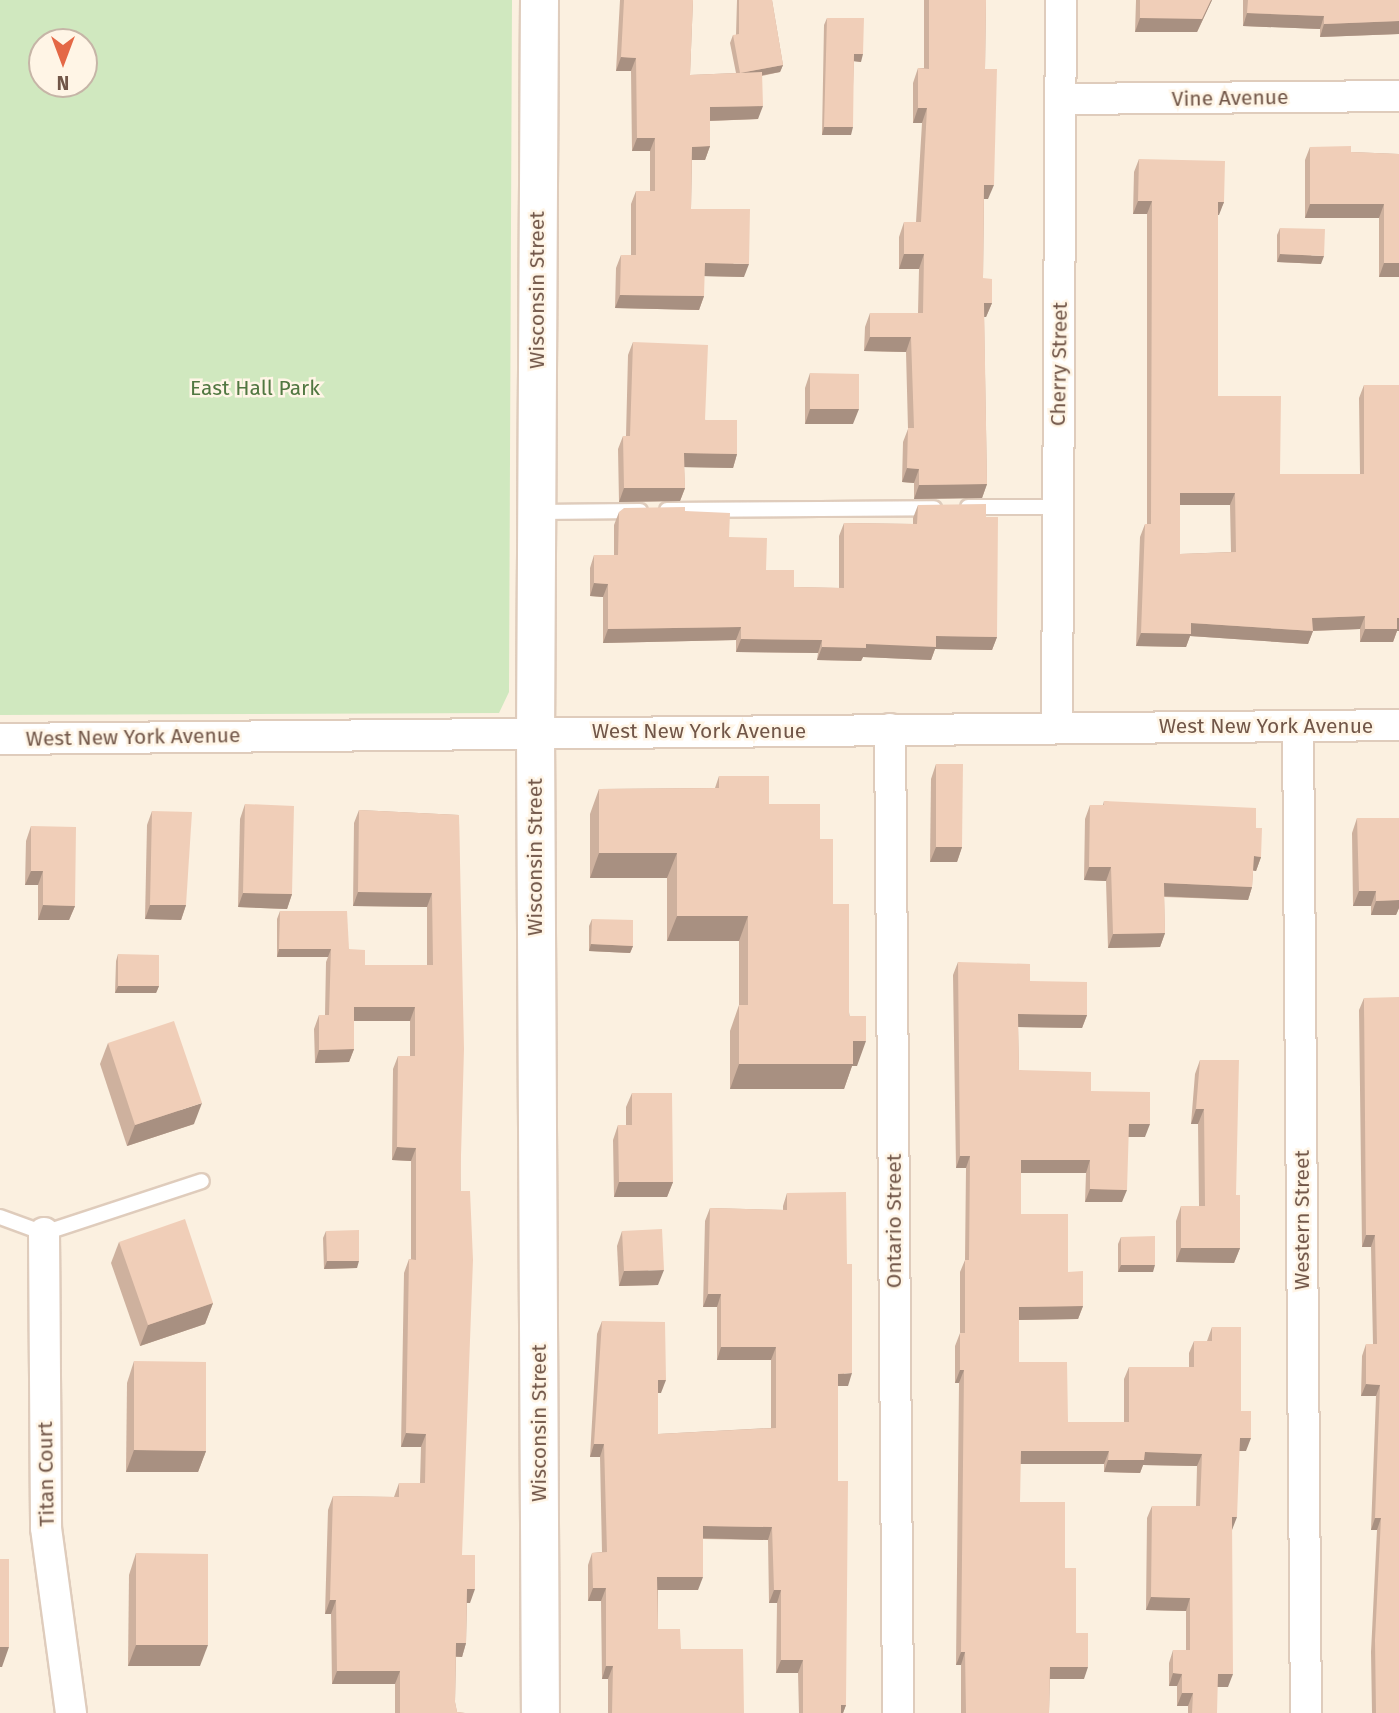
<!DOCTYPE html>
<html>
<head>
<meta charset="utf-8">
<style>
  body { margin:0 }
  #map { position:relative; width:1399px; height:1713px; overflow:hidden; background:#fbf0e0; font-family:"Fira Sans",sans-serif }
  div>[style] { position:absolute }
  .green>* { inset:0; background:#d0e8bf }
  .roads { filter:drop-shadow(2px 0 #dfccbc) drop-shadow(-2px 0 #dfccbc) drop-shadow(0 2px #dfccbc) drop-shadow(0 -2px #dfccbc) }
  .service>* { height:14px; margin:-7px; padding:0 7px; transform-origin:7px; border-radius:7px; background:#fff }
  .minor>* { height:30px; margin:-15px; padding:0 15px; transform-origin:15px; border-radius:15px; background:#fff }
  .tertiary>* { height:37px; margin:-18.5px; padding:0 18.5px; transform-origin:18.5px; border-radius:18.5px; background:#fff }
  .wall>* { inset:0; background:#ceb19e }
  .shaded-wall>* { inset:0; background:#a89081 }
  .building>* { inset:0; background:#f0ceb8 }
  span { translate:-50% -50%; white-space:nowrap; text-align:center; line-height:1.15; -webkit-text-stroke:5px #fff5e6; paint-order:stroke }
  .street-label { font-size:21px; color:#715648 }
  .park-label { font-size:21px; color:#517741 }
  .north { position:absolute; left:28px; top:28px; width:70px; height:70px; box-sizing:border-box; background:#fff5e6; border:2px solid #c6b5a7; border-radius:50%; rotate:180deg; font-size:19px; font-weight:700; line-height:28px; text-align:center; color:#715648 }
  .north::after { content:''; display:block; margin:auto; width:24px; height:32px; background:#e46846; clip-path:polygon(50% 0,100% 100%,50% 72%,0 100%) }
</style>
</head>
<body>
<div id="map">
  <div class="green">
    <div style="clip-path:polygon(evenodd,0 0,512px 0,509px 692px,499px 713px,0 715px,0 0,42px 42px,84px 42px,84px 84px,42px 84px,42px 42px)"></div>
  </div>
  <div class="roads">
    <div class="service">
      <div style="left:968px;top:507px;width:90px"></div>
      <div style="left:667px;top:510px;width:267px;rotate:-0.4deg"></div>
      <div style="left:538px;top:512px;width:102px;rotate:-0.6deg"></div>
      <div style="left:0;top:1217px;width:47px;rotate:20deg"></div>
      <div style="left:44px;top:1233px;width:166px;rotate:-18.2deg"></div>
    </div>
    <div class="minor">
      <div style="left:1061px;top:99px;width:338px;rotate:-0.5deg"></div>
      <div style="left:1298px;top:726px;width:987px;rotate:89.54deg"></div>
      <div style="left:1057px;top:728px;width:728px;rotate:-89.69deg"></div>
      <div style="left:890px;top:729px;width:984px;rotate:89.53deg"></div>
      <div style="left:0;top:739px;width:1399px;rotate:-0.57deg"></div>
      <div style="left:44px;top:1233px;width:295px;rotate:89.6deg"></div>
      <div style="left:46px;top:1528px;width:187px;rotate:82.3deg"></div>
    </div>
    <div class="tertiary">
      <div style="left:539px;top:0;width:732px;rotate:90.31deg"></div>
      <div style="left:535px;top:732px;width:981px;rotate:89.71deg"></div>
    </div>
  </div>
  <div class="wall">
    <div style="clip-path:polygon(620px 0,693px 0,690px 75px,736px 73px,730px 43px,733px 35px,736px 35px,737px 0,772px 0,783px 65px,780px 72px,762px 76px,758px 119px,710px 121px,710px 146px,705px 160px,692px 160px,691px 209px,744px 277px,704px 276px,704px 296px,699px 310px,615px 308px,616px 268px,621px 255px,631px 255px,631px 204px,636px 191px,650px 191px,650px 151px,632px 151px,631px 71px,616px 71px)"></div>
    <div style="clip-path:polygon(924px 0,986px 0,985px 69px,988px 199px,984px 199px,983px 278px,992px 303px,986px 317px,984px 317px,987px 484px,982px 498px,914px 499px,914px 483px,902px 482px,903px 442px,908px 429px,906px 352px,864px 351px,865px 327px,870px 313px,918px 313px,919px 269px,899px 269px,899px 237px,904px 222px,916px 222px,922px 123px,913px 123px,913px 83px,918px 68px,924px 68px)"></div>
    <div style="clip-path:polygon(1136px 0,1212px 0,1197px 32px,1135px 32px)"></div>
    <div style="clip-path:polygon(1243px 0,1399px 0,1399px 34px,1320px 37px,1320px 29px,1243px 26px)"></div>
    <div style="clip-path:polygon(827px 18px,861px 62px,854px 61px,851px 135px,822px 135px,824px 25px)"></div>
    <div style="clip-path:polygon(1310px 147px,1351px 152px,1399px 154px,1399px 277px,1379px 277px,1379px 218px,1305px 218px,1305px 160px)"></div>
    <div style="clip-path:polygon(evenodd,1139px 159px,1224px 202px,1218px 215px,1218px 396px,1280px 474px,1360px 474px,1359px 398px,1364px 385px,1399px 385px,1399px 631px,1397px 631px,1393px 642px,1360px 642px,1360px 629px,1313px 631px,1308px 644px,1190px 636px,1186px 647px,1136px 646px,1140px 537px,1145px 524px,1147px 524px,1147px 214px,1133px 214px,1134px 172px,1139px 159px,1180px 505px,1230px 505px,1231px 552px,1180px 554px,1180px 505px)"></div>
    <div style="clip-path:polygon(1280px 228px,1321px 264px,1277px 262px,1277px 235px)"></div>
    <div style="clip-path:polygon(633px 342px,737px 454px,733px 468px,684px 467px,685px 488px,680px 501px,619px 502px,618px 449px,623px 436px,626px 436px,628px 355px)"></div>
    <div style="clip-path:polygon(810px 373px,853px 424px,805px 424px,805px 388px)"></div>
    <div style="clip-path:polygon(918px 505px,986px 517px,997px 637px,992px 650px,935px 649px,931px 660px,863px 657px,861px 661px,817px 660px,818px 653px,736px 652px,736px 640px,603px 643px,603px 597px,590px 596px,590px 568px,594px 555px,614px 555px,614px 525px,619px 512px,685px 511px,729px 537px,766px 570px,794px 587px,839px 588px,839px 536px,844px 523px,913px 524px,913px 518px)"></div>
    <div style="clip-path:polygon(936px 764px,962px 847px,957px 862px,930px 862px,931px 779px)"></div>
    <div style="clip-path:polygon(719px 776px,769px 804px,820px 839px,833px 904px,857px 1066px,852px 1066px,844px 1089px,730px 1089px,730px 1031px,739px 1005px,739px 941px,667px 941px,667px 878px,590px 878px,590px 814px,599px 789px,715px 788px)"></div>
    <div style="clip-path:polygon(1104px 801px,1256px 828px,1261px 857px,1256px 871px,1253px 870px,1252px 887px,1248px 900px,1164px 897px,1165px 933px,1160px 947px,1108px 948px,1106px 881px,1084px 880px,1085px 819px,1090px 805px,1103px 805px)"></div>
    <div style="clip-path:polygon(245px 804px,292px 894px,287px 909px,238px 907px,240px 819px)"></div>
    <div style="clip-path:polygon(359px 810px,459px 815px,462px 1555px,470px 1603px,467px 1603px,466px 1643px,462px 1657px,456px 1657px,455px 1702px,457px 1712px,465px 1713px,395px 1713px,395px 1684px,332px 1684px,331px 1614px,325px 1614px,328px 1510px,333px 1496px,394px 1497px,399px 1483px,420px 1483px,421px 1447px,401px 1447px,404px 1273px,409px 1259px,411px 1259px,411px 1161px,392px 1160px,393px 1069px,398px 1056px,410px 1056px,410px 1021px,354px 1021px,354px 1049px,349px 1062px,315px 1063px,314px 1029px,319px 1015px,325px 1015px,326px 962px,328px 957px,277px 957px,277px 919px,280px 911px,349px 949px,365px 965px,427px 965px,427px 907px,353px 906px,354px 823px)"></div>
    <div style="clip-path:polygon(152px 811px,186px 905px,181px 920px,145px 919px,147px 825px)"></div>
    <div style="clip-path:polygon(1357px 818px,1399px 818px,1399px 908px,1396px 915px,1371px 915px,1371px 906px,1353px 906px,1352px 833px)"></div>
    <div style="clip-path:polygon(31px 826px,75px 906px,69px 920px,38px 920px,38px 885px,25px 885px,26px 841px)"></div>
    <div style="clip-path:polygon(592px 919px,633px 946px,630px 953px,589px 951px,589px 926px)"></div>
    <div style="clip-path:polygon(118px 954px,159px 986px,156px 993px,115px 993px,116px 961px)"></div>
    <div style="clip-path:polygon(958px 962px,1030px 981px,1087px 1015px,1082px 1028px,1018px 1027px,1019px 1070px,1091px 1091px,1145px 1137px,1128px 1137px,1122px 1202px,1085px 1202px,1086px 1173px,1021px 1173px,1021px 1214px,1068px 1272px,1083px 1306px,1078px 1319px,1019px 1320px,1019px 1362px,1068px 1422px,1124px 1422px,1124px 1379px,1129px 1367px,1189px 1367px,1189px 1353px,1194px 1341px,1207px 1341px,1212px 1327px,1241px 1411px,1246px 1451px,1239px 1451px,1232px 1530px,1228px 1687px,1217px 1687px,1217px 1713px,1188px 1713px,1188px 1706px,1177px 1706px,1177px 1686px,1169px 1686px,1169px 1663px,1173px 1650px,1186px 1650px,1186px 1611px,1146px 1610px,1147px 1518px,1152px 1506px,1196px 1506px,1197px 1466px,1143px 1465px,1140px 1473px,1104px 1472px,1104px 1464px,1020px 1464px,1020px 1502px,1065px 1568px,1084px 1679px,1050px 1679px,1049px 1713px,961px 1713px,961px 1665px,956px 1665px,959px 1383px,955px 1383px,955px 1346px,960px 1333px,960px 1272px,965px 1260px,966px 1168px,956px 1168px,953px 975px)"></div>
    <div style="clip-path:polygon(1364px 998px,1399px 1713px,1372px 1713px,1371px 1652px,1377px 1530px,1371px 1530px,1376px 1396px,1361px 1396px,1362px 1356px,1366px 1344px,1373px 1344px,1371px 1247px,1362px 1247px,1359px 1010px)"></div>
    <div style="clip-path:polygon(108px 1043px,194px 1124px,127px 1146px,100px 1064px)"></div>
    <div style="clip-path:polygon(1200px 1060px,1236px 1195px,1240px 1248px,1234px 1263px,1176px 1262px,1176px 1221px,1181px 1206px,1199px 1206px,1198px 1124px,1191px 1124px,1195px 1074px)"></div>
    <div style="clip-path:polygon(632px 1093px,673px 1182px,667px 1197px,614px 1197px,613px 1140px,618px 1125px,626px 1125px,626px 1107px)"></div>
    <div style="clip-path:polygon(787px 1193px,848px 1386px,838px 1386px,838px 1481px,846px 1705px,843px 1713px,799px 1713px,798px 1673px,776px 1673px,777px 1603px,769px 1603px,768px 1540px,703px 1539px,698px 1590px,658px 1590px,658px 1629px,681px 1649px,744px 1713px,608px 1713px,608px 1679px,602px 1679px,601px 1601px,588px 1601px,588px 1565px,592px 1553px,602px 1552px,600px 1457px,590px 1457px,597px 1334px,602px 1321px,661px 1393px,658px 1393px,658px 1434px,771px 1428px,771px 1360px,717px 1360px,717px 1307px,703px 1307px,705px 1221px,710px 1208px,783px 1210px,783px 1206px)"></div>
    <div style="clip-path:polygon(326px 1231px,357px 1268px,324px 1269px,323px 1238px)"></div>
    <div style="clip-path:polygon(622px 1231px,658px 1285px,619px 1286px,617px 1246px)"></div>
    <div style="clip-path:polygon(1121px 1237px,1153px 1272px,1118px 1272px,1118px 1244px)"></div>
    <div style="clip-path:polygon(119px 1242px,213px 1303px,205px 1324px,140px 1346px,111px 1263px)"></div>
    <div style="clip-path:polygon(134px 1361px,206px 1451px,198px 1472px,126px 1472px,127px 1383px)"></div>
    <div style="clip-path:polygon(136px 1553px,200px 1666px,128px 1666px,129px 1575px)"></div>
  </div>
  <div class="shaded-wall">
    <div style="clip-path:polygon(1212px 0,1197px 32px,1135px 32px,1140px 18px)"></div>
    <div style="clip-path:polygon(1247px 13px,1324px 16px,1320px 29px,1243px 26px)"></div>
    <div style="clip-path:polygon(1399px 21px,1399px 34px,1320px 37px,1324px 24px)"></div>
    <div style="clip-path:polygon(854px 54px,863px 54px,861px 62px,852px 61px)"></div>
    <div style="clip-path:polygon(621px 57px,636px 58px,631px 71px,616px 71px)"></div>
    <div style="clip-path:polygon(783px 65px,780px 72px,737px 80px,740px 73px)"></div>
    <div style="clip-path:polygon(763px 106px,758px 119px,705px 121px,710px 107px)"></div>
    <div style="clip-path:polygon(918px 108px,927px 108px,922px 123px,913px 123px)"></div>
    <div style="clip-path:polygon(824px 127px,853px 127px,851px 135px,822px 135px)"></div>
    <div style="clip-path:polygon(637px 138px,655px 138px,650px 151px,632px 151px)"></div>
    <div style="clip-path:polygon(710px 146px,705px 160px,687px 160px,692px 147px)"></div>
    <div style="clip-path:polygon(984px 185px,994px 185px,988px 199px,979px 199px)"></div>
    <div style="clip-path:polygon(1138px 201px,1152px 201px,1147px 214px,1133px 214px)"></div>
    <div style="clip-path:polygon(1218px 202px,1224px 202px,1219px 215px,1214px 215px)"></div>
    <div style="clip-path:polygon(1310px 204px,1384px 204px,1379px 218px,1305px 218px)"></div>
    <div style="clip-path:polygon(904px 254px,924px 254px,919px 269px,899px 269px)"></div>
    <div style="clip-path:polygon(1280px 254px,1324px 256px,1321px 264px,1277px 262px)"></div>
    <div style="clip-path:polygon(705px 263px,749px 264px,744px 277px,700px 276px)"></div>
    <div style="clip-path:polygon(1384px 263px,1399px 263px,1399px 277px,1379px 277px)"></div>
    <div style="clip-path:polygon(620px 295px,704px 296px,699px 310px,615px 308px)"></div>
    <div style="clip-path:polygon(984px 303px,992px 303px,986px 317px,979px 317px)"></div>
    <div style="clip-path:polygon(870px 337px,911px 337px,906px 352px,864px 351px)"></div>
    <div style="clip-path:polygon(810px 409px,859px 409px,853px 424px,805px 424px)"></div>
    <div style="clip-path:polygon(684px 453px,737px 454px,733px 468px,679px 467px)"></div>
    <div style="clip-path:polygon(907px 468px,919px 469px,914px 483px,902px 482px)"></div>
    <div style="clip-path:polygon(987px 484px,982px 498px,914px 499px,919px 485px)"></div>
    <div style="clip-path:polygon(624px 488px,685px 488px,680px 501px,619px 502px)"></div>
    <div style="clip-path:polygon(1180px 493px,1235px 493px,1230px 505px,1175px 505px)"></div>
    <div style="clip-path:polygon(594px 583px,608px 584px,603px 597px,590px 596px)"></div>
    <div style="clip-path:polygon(1365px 616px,1360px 629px,1308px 631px,1312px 618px)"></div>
    <div style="clip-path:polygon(1397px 618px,1399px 618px,1399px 631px,1397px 631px,1393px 642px,1360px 642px,1365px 629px)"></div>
    <div style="clip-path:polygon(1191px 623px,1313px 631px,1308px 644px,1190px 636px,1186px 647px,1136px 646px,1141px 633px)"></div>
    <div style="clip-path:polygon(741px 627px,736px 640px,603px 643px,608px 629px)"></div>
    <div style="clip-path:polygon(936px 636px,997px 637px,992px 650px,935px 649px,931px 660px,863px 657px,861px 661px,817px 660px,822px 647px,866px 644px)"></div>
    <div style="clip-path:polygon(741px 639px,822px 640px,818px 653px,736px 652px)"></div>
    <div style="clip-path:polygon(936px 847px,962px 847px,957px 862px,930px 862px)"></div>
    <div style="clip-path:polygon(599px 853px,677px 853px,667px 878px,590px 878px)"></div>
    <div style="clip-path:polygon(1254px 856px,1261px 857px,1256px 871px,1249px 870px)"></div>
    <div style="clip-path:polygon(1089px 867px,1111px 867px,1106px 881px,1084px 880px)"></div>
    <div style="clip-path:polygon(31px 871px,43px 871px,38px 885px,25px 885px)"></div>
    <div style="clip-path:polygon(1164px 883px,1252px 887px,1248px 900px,1159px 896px)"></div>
    <div style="clip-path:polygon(1359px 891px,1376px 891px,1371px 906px,1353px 906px)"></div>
    <div style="clip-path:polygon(358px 892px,432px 893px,427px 907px,353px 906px)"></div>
    <div style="clip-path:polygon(243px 893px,292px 894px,287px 909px,238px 907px)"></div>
    <div style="clip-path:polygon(1399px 900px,1399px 908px,1396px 915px,1371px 915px,1376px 901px)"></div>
    <div style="clip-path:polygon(43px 905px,75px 906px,69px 920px,38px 920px)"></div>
    <div style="clip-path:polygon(150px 905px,186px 905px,181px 920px,145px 919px)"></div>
    <div style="clip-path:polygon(677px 916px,748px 916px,739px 941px,667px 941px)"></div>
    <div style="clip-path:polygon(1165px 933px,1160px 947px,1108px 948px,1113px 934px)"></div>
    <div style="clip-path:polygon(591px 944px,633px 946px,630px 953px,589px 951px)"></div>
    <div style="clip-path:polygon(279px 949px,331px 949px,328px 957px,277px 957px)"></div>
    <div style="clip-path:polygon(118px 986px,159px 986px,156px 993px,115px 993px)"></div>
    <div style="clip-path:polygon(354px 1007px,415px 1007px,410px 1021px,349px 1021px)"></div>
    <div style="clip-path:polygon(1018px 1014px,1087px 1015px,1082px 1028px,1013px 1027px)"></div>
    <div style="clip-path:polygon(853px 1041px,866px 1041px,857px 1066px,852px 1066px,844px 1089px,730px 1089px,739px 1064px)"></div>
    <div style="clip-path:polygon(354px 1049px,349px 1062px,315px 1063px,319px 1050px)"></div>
    <div style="clip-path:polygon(202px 1103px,194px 1124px,127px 1146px,135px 1125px)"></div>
    <div style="clip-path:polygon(1196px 1109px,1204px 1109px,1198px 1124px,1191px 1124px)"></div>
    <div style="clip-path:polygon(1129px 1124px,1150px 1124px,1145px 1137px,1124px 1137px)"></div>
    <div style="clip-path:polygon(397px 1147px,416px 1148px,411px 1161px,392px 1160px)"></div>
    <div style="clip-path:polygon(960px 1156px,970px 1156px,966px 1168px,956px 1168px)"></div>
    <div style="clip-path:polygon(1021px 1160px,1090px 1160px,1086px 1173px,1017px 1173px)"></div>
    <div style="clip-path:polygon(619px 1182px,673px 1182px,667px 1197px,614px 1197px)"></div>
    <div style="clip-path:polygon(1090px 1189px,1127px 1190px,1122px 1202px,1085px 1202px)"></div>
    <div style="clip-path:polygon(1366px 1235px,1375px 1235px,1371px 1247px,1362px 1247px)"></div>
    <div style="clip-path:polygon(1181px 1248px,1240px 1248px,1234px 1263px,1176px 1262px)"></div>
    <div style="clip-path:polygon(327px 1261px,359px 1261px,357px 1268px,324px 1269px)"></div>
    <div style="clip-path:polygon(1121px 1265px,1155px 1265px,1153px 1272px,1118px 1272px)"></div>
    <div style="clip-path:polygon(664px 1270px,658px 1285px,619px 1286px,624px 1271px)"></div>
    <div style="clip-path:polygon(708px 1294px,721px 1294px,717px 1307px,703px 1307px)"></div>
    <div style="clip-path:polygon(213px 1303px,205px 1324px,140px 1346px,148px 1325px)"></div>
    <div style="clip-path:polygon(1083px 1306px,1078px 1319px,1015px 1320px,1019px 1307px)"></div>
    <div style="clip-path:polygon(721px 1347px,776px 1347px,771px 1360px,717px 1360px)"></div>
    <div style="clip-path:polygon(960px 1370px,964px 1370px,959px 1383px,955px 1383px)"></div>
    <div style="clip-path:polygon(852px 1373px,848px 1386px,833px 1386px,838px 1374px)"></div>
    <div style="clip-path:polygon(658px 1380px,666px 1380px,661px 1393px,653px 1393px)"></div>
    <div style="clip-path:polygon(1366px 1384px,1380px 1385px,1376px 1396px,1361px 1396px)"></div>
    <div style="clip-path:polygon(406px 1433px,426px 1434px,421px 1447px,401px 1447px)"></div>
    <div style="clip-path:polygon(1240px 1438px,1251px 1438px,1246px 1451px,1235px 1451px)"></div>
    <div style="clip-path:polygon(594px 1444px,604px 1444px,600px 1457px,590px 1457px)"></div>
    <div style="clip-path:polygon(134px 1450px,206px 1451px,198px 1472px,126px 1472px)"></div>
    <div style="clip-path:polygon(1021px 1451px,1109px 1451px,1104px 1464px,1016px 1464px)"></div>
    <div style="clip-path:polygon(1145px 1452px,1202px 1454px,1197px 1466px,1143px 1465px,1140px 1473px,1104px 1472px,1108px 1460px)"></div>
    <div style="clip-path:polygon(1232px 1517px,1237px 1517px,1232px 1530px)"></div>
    <div style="clip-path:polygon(1375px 1518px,1381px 1518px,1377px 1530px,1371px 1530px)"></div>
    <div style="clip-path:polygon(703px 1526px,772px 1527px,768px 1540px,698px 1538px)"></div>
    <div style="clip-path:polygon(657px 1577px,703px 1577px,698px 1590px,653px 1590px)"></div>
    <div style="clip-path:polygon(593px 1588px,606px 1588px,601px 1601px,588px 1601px)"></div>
    <div style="clip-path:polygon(467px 1589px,475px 1589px,470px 1603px,463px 1603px)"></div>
    <div style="clip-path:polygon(774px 1590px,781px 1590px,777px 1603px,769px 1603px)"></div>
    <div style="clip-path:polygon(1151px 1597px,1190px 1598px,1186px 1611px,1146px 1610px)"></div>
    <div style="clip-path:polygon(330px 1600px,336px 1600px,331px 1614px,325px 1614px)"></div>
    <div style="clip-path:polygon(456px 1643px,466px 1643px,462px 1657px,451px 1656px)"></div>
    <div style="clip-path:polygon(136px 1645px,208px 1645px,200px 1666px,128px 1666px)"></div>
    <div style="clip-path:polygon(0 1647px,9px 1647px,2px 1667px,0 1667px)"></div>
    <div style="clip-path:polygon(961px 1652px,965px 1652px,961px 1665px,956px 1665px)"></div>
    <div style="clip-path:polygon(781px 1660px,803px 1660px,798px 1673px,776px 1673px)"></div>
    <div style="clip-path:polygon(606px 1666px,613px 1666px,608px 1679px,602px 1679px)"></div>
    <div style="clip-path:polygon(1050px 1667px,1088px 1667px,1084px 1679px,1045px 1679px)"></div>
    <div style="clip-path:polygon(337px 1671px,400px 1671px,395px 1684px,332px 1684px)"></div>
    <div style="clip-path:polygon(1173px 1673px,1182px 1674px,1177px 1686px,1169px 1686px)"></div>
    <div style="clip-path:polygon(1218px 1674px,1233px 1674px,1228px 1687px,1213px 1687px)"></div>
    <div style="clip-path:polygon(1182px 1693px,1193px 1693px,1188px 1706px,1177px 1706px)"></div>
    <div style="clip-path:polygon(841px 1705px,846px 1705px,843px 1713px,838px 1713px)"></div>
  </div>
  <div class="building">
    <div style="clip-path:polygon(624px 0,693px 0,690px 75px,762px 72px,763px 106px,710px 107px,710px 146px,692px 147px,691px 209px,750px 209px,749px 264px,705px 263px,704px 296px,620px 295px,621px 255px,636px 255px,636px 191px,655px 191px,655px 138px,637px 138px,636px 58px,621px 57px)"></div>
    <div style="clip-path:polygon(739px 0,772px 0,783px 65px,740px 73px,733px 35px,739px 34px)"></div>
    <div style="clip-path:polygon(929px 0,986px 0,985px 69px,997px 69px,994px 185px,984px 185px,983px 278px,992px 279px,992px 303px,984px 303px,987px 484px,919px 485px,919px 469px,907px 468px,908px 428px,914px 428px,911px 337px,870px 337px,870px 313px,923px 313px,924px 254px,904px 254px,904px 222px,921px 222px,927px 108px,918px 108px,918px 68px,929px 69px)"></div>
    <div style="clip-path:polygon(1140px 0,1211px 0,1202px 19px,1140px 18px)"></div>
    <div style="clip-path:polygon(1248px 0,1399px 0,1399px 21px,1324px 24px,1324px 16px,1247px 13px)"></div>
    <div style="clip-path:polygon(827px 18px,864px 18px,863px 54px,854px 54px,853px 127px,824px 127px)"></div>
    <div style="clip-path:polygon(1351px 146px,1351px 152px,1399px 154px,1399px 263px,1384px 263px,1384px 204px,1310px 204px,1310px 147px)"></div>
    <div style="clip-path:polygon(evenodd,1139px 159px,1225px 161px,1224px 202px,1218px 202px,1218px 396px,1281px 396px,1280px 474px,1364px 474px,1364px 385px,1399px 385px,1399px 618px,1397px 618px,1397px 629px,1365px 629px,1365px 616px,1312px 618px,1313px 631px,1191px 623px,1191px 634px,1141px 633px,1145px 524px,1151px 524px,1152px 201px,1138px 201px,1139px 159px,1180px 493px,1235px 493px,1236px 552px,1180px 554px,1180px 493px)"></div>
    <div style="clip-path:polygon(1280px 228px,1325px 229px,1324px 256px,1280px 254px)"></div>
    <div style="clip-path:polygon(633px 342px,708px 345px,705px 420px,737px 420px,737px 454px,684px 453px,685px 488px,624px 488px,623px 436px,630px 436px)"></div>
    <div style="clip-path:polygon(810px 373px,859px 374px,859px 409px,810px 409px)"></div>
    <div style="clip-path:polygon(986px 504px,986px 517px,998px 517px,997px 637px,936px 636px,936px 647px,866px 644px,866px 648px,822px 647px,822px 640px,741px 639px,741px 627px,608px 629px,608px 584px,594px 583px,594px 555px,618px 555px,619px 512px,624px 508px,685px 507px,685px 511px,730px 513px,729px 537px,767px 538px,766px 570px,794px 570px,794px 587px,844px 588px,844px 523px,917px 524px,918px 505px)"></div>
    <div style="clip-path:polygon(936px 764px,963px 764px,962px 847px,936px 847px)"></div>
    <div style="clip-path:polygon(719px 776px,769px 776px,769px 804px,820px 804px,820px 839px,833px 839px,833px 904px,849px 904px,849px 1016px,866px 1016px,866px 1041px,853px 1041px,853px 1064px,739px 1064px,739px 1005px,748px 1005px,748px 916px,677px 916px,677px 853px,599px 853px,599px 789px,719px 788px)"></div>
    <div style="clip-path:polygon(1104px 801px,1256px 808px,1256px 828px,1262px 828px,1261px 857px,1254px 856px,1252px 887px,1164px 883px,1165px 933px,1113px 934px,1111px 867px,1089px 867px,1090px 805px,1104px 805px)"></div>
    <div style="clip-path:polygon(245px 804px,294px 806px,292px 894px,243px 893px)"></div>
    <div style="clip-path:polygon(359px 810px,459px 815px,464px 1049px,460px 1191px,470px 1191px,473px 1260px,462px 1555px,475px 1555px,475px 1589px,467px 1589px,466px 1643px,456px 1643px,455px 1702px,457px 1712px,465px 1713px,400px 1713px,400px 1671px,337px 1671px,336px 1600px,330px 1600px,333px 1496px,399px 1497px,399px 1483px,425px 1483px,426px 1434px,406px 1433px,409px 1259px,416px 1260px,416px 1148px,397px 1147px,398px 1056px,415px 1056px,415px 1007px,354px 1007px,354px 1049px,319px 1050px,319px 1015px,329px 1015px,331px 948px,365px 950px,365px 965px,433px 965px,432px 893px,358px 892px)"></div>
    <div style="clip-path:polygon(152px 811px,192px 812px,186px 905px,150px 905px)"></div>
    <div style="clip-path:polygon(1357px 818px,1399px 818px,1399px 900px,1376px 901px,1376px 891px,1359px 891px)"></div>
    <div style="clip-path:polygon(31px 826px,76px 827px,75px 906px,43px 905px,43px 871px,31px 871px)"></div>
    <div style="clip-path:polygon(280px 911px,347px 911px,349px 949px,279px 949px)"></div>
    <div style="clip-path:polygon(592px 919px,633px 920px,633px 946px,591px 944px)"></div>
    <div style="clip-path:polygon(118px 954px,159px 955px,159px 986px,118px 986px)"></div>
    <div style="clip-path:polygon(958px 962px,1030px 964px,1030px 981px,1087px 982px,1087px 1015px,1018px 1014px,1019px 1070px,1091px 1072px,1091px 1091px,1150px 1092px,1150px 1124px,1129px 1124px,1127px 1190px,1090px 1189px,1090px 1160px,1021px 1160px,1021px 1214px,1068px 1214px,1068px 1272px,1083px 1271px,1083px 1306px,1019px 1307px,1019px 1362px,1067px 1362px,1068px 1422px,1129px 1422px,1129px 1367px,1194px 1367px,1194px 1341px,1212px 1341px,1212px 1327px,1241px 1327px,1241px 1411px,1251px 1411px,1251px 1438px,1240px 1438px,1237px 1517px,1232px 1517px,1233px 1674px,1218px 1674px,1217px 1713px,1192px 1713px,1193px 1693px,1182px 1693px,1182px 1674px,1173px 1673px,1173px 1650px,1190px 1650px,1190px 1598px,1151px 1597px,1152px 1506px,1200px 1506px,1202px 1454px,1145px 1452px,1144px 1460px,1108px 1460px,1109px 1451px,1021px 1451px,1020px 1502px,1065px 1502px,1065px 1568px,1076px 1568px,1076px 1633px,1088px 1633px,1088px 1667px,1050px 1667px,1049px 1713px,966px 1713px,965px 1652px,961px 1652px,964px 1370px,960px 1370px,960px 1333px,965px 1333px,965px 1260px,969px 1260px,970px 1156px,960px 1156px)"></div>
    <div style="clip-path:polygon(1399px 997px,1399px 1713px,1376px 1713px,1375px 1640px,1381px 1518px,1375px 1518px,1380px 1385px,1366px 1384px,1366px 1344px,1377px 1344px,1375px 1235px,1366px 1235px,1364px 998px)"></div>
    <div style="clip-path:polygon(174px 1021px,202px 1103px,135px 1125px,108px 1043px)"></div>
    <div style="clip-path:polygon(1200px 1060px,1239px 1060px,1236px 1195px,1240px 1195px,1240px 1248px,1181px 1248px,1181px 1206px,1205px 1206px,1204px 1109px,1196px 1109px)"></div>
    <div style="clip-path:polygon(632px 1093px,672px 1093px,673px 1182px,619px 1182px,618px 1125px,632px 1125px)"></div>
    <div style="clip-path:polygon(846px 1192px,847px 1264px,852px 1264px,852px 1373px,838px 1374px,838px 1481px,848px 1481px,846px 1705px,841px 1705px,841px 1713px,803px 1713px,803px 1660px,781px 1660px,781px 1590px,774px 1590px,772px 1527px,703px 1526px,703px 1577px,657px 1577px,658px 1629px,680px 1629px,681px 1649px,743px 1649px,744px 1713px,612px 1713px,613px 1666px,606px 1666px,606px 1588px,593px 1588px,592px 1553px,607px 1552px,604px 1444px,594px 1444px,602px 1321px,665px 1322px,666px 1380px,658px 1380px,658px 1434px,776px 1428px,776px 1347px,721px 1347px,721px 1294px,708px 1294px,710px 1208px,787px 1210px,787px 1193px)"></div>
    <div style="clip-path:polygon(185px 1219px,213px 1303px,148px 1325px,119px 1242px)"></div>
    <div style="clip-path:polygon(662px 1229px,664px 1270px,624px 1271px,622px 1231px)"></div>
    <div style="clip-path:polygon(359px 1230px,359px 1261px,327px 1261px,326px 1231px)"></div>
    <div style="clip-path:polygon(1155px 1236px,1155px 1265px,1121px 1265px,1121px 1237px)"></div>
    <div style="clip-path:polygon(134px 1361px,206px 1362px,206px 1451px,134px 1450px)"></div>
    <div style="clip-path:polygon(136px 1553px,208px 1554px,208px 1645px,136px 1645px)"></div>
    <div style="clip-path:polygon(0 1559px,9px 1559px,9px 1647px,0 1647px)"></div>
  </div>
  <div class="street-label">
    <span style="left:1230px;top:98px;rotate:-1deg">Vine Avenue</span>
    <span style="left:537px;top:290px;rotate:-90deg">Wisconsin Street</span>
    <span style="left:1059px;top:364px;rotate:-89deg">Cherry Street</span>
    <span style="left:1266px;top:726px">West New York Avenue</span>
    <span style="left:699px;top:731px">West New York Avenue</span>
    <span style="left:133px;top:737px;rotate:-1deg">West New York Avenue</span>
    <span style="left:535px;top:857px;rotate:-90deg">Wisconsin Street</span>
    <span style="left:1302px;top:1220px;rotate:-90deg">Western Street</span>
    <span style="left:894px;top:1221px;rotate:-90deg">Ontario Street</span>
    <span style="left:539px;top:1423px;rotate:-90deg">Wisconsin Street</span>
    <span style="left:46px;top:1474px;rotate:-91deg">Titan Court</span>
  </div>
  <div class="park-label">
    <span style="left:255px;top:388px">East Hall Park</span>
  </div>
  <div class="north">N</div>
</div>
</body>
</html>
